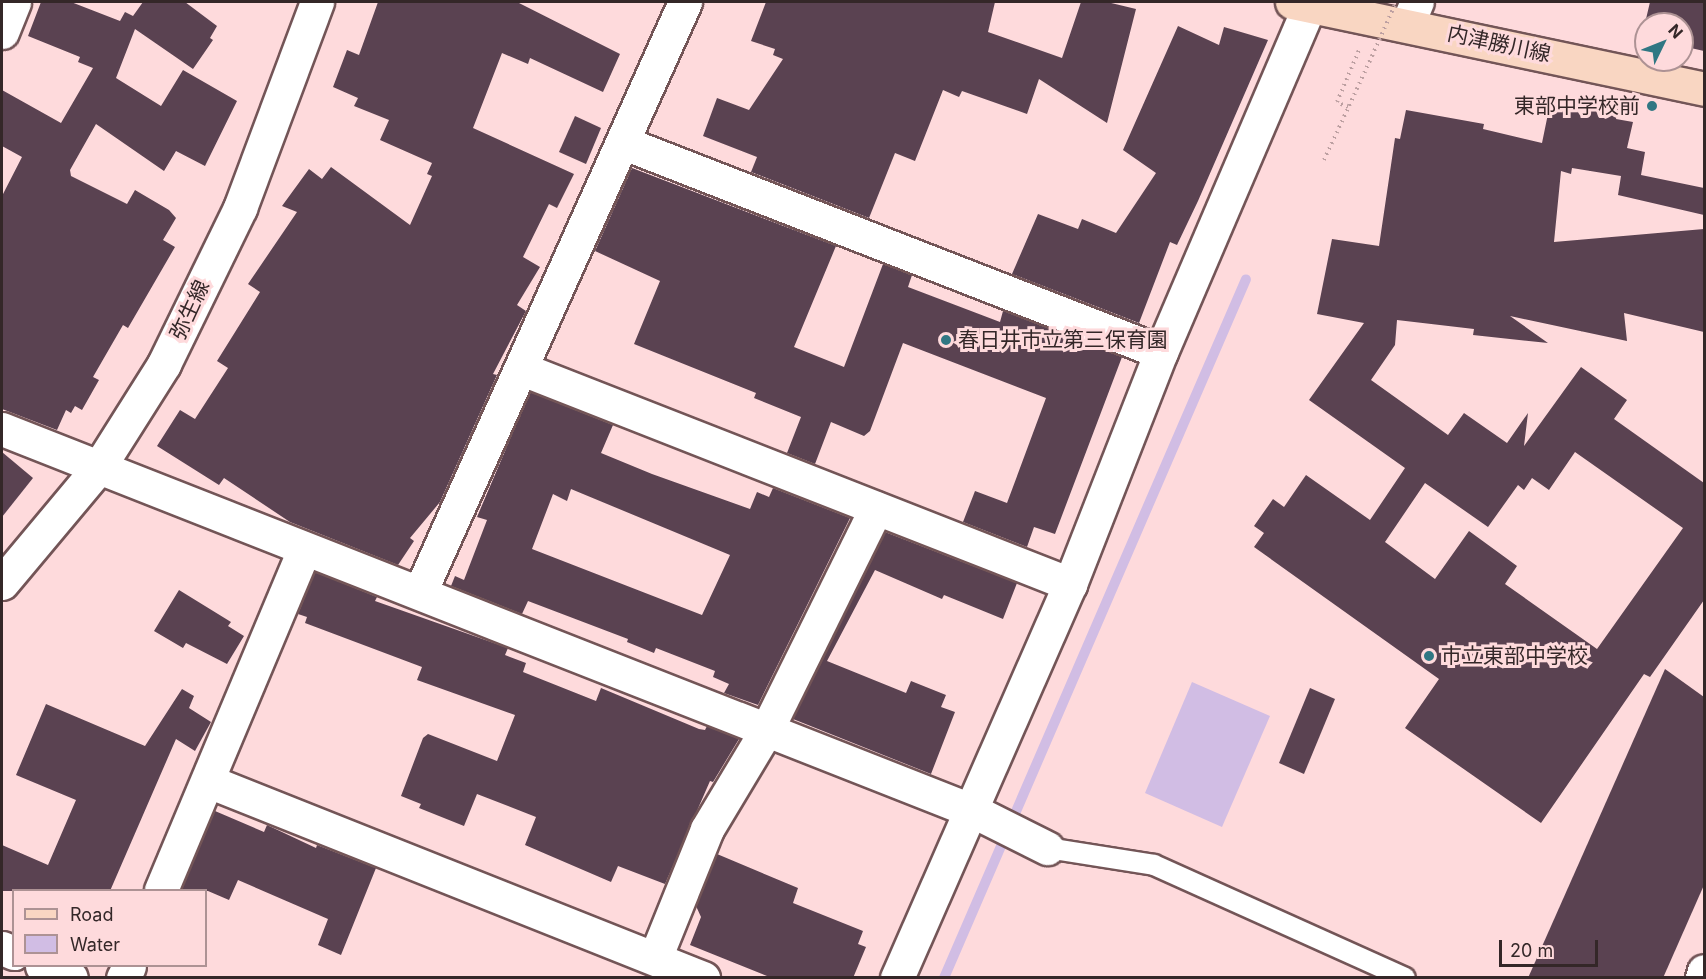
<!DOCTYPE html>
<html>
<head>
<meta charset="utf-8">
<style>
  body { margin:0 }
  #map { position:relative; width:1706px; height:979px; overflow:hidden; background:#fedadc; font-family:Inter,"Noto Sans JP",sans-serif }
  div>[style] { position:absolute }
  .water>* { inset:0; background:#d1bde4 }
  .stream>* { height:10px; margin:-5px; padding:0 5px; transform-origin:5px; border-radius:5px; background:#d1bde4 }
  .building>* { inset:0; background:#5a4251 }
  .path>* { height:4px; margin-top:-2px; transform-origin:0; background:repeating-linear-gradient(90deg,#bc9fa1 0 1.5px,transparent 0 6px) }
  .roads { filter:drop-shadow(2px 0 #735557) drop-shadow(-2px 0 #735557) drop-shadow(0 2px #735557) drop-shadow(0 -2px #735557) }
  .service>* { height:20px; margin:-10px; padding:0 10px; transform-origin:10px; border-radius:10px; background:#fff }
  .minor>* { height:33px; margin:-16.5px; padding:0 16.5px; transform-origin:16.5px; border-radius:16.5px; background:#fff }
  .tertiary>* { height:33px; margin:-16.5px; padding:0 16.5px; transform-origin:16.5px; border-radius:16.5px; background:#fff }
  .secondary>* { height:33px; margin:-16.5px; padding:0 16.5px; transform-origin:16.5px; border-radius:16.5px; background:#f9d6c2 }
  .path-bridge>* { height:4px; margin-top:-2px; transform-origin:0; background:repeating-linear-gradient(90deg,#bc9fa1 0 1.5px,transparent 0 6px) }
  .dots>* { width:16px; height:16px; translate:-50% -50%; box-sizing:border-box; border:3px solid #fedadc; border-radius:50% }
  span { translate:-50% -50%; white-space:nowrap; text-align:center; line-height:1.15; -webkit-text-stroke:6px #fedadc; paint-order:stroke }
  .street-label { font-size:21px; color:#342728 }
  .poi-label { font-size:21px; color:#342728 }
  .right { translate:-100% -50%; text-align:right }
  .left { translate:0 -50%; text-align:left }
  .frame { position:absolute; inset:0; border:3px solid #342728; pointer-events:none }
  .legend { position:absolute; left:12px; top:889px; width:195px; height:78px; box-sizing:border-box; background:#fedadc; border:2px solid #ad9294; margin:0; padding:8px 10px; list-style:none; font-size:18px; color:#342728 }
  .legend li { display:flex; align-items:center; gap:12px; height:30px }
  .legend b { width:30px; border:2px solid #ad9294 }
  .north { position:absolute; left:1634px; top:12px; width:60px; height:60px; box-sizing:border-box; background:#fedadc; border:2px solid #ad9294; border-radius:50%; rotate:47deg; font-size:16px; font-weight:700; line-height:24px; text-align:center; color:#342728 }
  .north::after { content:''; display:block; margin:auto; width:21px; height:27px; background:#307783; clip-path:polygon(50% 0,100% 100%,50% 72%,0 100%) }
  .scale { position:absolute; left:1499px; top:940px; width:99px; height:27px; box-sizing:border-box; border:3px solid #342728; border-top:0; padding-left:8px; font-size:18px; line-height:21px; white-space:nowrap; color:#342728; -webkit-text-stroke:4px #fedadc; paint-order:stroke }
</style>
</head>
<body>
<div id="map">
  <div class="water">
    <div style="clip-path:polygon(1192px 682px,1270px 716px,1222px 827px,1145px 793px)"></div>
  </div>
  <div class="stream">
    <div style="left:944px;top:978px;width:761px;rotate:-66.63deg"></div>
  </div>
  <div class="building">
    <div style="clip-path:polygon(41px 2px,71px 2px,120px 21px,125px 12px,133px 16px,143px 2px,185px 2px,217px 26px,210px 38px,213px 40px,193px 69px,135px 29px,116px 78px,161px 106px,183px 70px,237px 101px,205px 166px,176px 151px,164px 171px,96px 124px,70px 170px,71px 176px,127px 204px,135px 190px,169px 210px,176px 218px,163px 240px,175px 247px,128px 328px,123px 325px,93px 377px,99px 380px,82px 410px,75px 406px,71px 413px,66px 410px,57px 430px,2px 409px,2px 196px,22px 157px,2px 146px,2px 90px,61px 123px,93px 68px,78px 62px,80px 57px,28px 36px)"></div>
    <div style="clip-path:polygon(378px 2px,517px 2px,620px 54px,603px 92px,530px 58px,528px 64px,502px 53px,473px 128px,574px 174px,557px 208px,549px 204px,523px 257px,540px 267px,517px 305px,526px 311px,493px 374px,497px 375px,440px 502px,410px 538px,414px 541px,398px 565px,290px 522px,224px 478px,219px 485px,157px 446px,180px 410px,195px 419px,228px 368px,217px 361px,260px 292px,248px 284px,297px 212px,282px 206px,309px 169px,322px 179px,331px 167px,410px 225px,432px 176px,427px 174px,432px 163px,380px 140px,389px 120px,354px 106px,358px 98px,333px 87px,347px 50px,359px 55px)"></div>
    <div style="clip-path:polygon(766px 2px,995px 2px,988px 32px,1062px 58px,1081px 2px,1107px 2px,1136px 9px,1107px 123px,1039px 79px,1027px 114px,962px 91px,959px 97px,943px 90px,915px 161px,895px 153px,869px 218px,751px 172px,757px 157px,703px 136px,717px 98px,749px 110px,783px 59px,773px 55px,775px 49px,751px 41px)"></div>
    <div style="clip-path:polygon(1650px 2px,1704px 2px,1704px 51px,1682px 46px,1682px 24px,1646px 24px,1646px 37px,1642px 36px)"></div>
    <div style="clip-path:polygon(1178px 26px,1219px 45px,1224px 27px,1268px 40px,1198px 201px,1177px 245px,1170px 242px,1139px 323px,1012px 274px,1038px 214px,1078px 229px,1082px 219px,1116px 233px,1156px 173px,1123px 150px)"></div>
    <div style="clip-path:polygon(evenodd,1594px 97px,1619px 103px,1616px 119px,1633px 122px,1627px 148px,1645px 152px,1641px 175px,1704px 188px,1704px 215px,1618px 195px,1621px 176px,1572px 168px,1571px 174px,1561px 171px,1554px 242px,1704px 229px,1704px 332px,1624px 313px,1627px 341px,1510px 316px,1548px 343px,1473px 335px,1474px 329px,1397px 320px,1395px 345px,1371px 380px,1448px 435px,1464px 413px,1507px 443px,1528px 413px,1524px 446px,1581px 367px,1627px 400px,1614px 419px,1704px 483px,1704px 600px,1650px 677px,1644px 674px,1541px 823px,1405px 728px,1439px 679px,1254px 547px,1264px 533px,1254px 526px,1273px 499px,1284px 507px,1306px 475px,1370px 520px,1405px 468px,1309px 400px,1364px 323px,1317px 314px,1332px 239px,1379px 246px,1395px 138px,1400px 139px,1406px 110px,1484px 124px,1483px 129px,1542px 143px,1550px 104px,1591px 111px,1594px 97px,1575px 452px,1683px 528px,1597px 649px,1505px 584px,1517px 566px,1469px 531px,1435px 579px,1385px 542px,1425px 483px,1488px 527px,1518px 485px,1524px 490px,1532px 478px,1549px 490px,1575px 452px)"></div>
    <div style="clip-path:polygon(575px 116px,601px 128px,586px 164px,559px 152px)"></div>
    <div style="clip-path:polygon(632px 168px,836px 246px,794px 347px,844px 367px,883px 264px,912px 275px,908px 287px,1000px 322px,1003px 311px,1122px 357px,1055px 534px,1034px 527px,1027px 547px,963px 522px,975px 491px,1007px 503px,1046px 398px,903px 343px,870px 431px,864px 436px,831px 422px,815px 464px,787px 453px,801px 417px,754px 398px,756px 393px,634px 344px,660px 281px,595px 251px)"></div>
    <div style="clip-path:polygon(evenodd,530px 392px,613px 425px,601px 453px,652px 474px,750px 509px,757px 492px,769px 497px,773px 488px,850px 518px,758px 705px,724px 693px,729px 684px,713px 677px,715px 671px,656px 648px,654px 653px,627px 642px,628px 639px,528px 601px,522px 614px,451px 586px,455px 576px,464px 580px,487px 520px,477px 517px,530px 392px,571px 489px,730px 555px,702px 615px,532px 549px,553px 494px,567px 501px,571px 489px)"></div>
    <div style="clip-path:polygon(2px 452px,33px 478px,2px 517px)"></div>
    <div style="clip-path:polygon(885px 532px,1017px 583px,1003px 619px,944px 595px,942px 599px,875px 570px,827px 661px,906px 693px,911px 681px,946px 695px,941px 707px,955px 712px,931px 774px,793px 719px)"></div>
    <div style="clip-path:polygon(315px 572px,377px 597px,375px 601px,508px 648px,505px 655px,526px 663px,523px 672px,596px 701px,601px 688px,699px 729px,705px 730px,707px 726px,739px 739px,713px 782px,710px 781px,665px 884px,618px 866px,611px 882px,525px 845px,536px 817px,477px 794px,464px 826px,419px 808px,421px 804px,401px 796px,423px 738px,428px 734px,497px 761px,515px 715px,417px 680px,422px 667px,305px 623px,307px 617px,298px 614px)"></div>
    <div style="clip-path:polygon(179px 590px,231px 622px,228px 626px,244px 636px,227px 664px,186px 643px,183px 648px,154px 631px)"></div>
    <div style="clip-path:polygon(1665px 669px,1704px 697px,1704px 885px,1663px 978px,1528px 978px)"></div>
    <div style="clip-path:polygon(1310px 688px,1335px 699px,1304px 774px,1279px 763px)"></div>
    <div style="clip-path:polygon(182px 689px,194px 696px,189px 708px,211px 722px,195px 751px,176px 739px,110px 891px,2px 891px,2px 845px,48px 865px,76px 800px,16px 775px,46px 704px,145px 746px)"></div>
    <div style="clip-path:polygon(215px 811px,264px 832px,267px 825px,316px 848px,317px 845px,376px 868px,341px 955px,318px 945px,328px 919px,238px 880px,229px 900px,208px 891px,181px 891px)"></div>
    <div style="clip-path:polygon(717px 854px,798px 888px,793px 903px,863px 931px,858px 944px,866px 947px,853px 978px,772px 978px,690px 945px,701px 917px,696px 906px)"></div>
  </div>
  <div class="path">
    <div style="left:1348px;top:107px;width:12px;rotate:-156deg"></div>
    <div style="left:1337px;top:102px;width:56px;rotate:-67.1deg"></div>
    <div style="left:1324px;top:160px;width:115px;rotate:-65.2deg"></div>
  </div>
  <div class="roads">
    <div class="service">
      <div style="left:1047px;top:848px;width:108px;rotate:9deg"></div>
      <div style="left:1154px;top:865px;width:275px;rotate:24.2deg"></div>
    </div>
    <div class="minor">
      <div style="left:1407px;top:25px;width:25px;rotate:-67deg"></div>
      <div style="left:2px;top:32px;width:32px;rotate:-68deg"></div>
      <div style="left:624px;top:143px;width:576px;rotate:21.27deg"></div>
      <div style="left:522px;top:369px;width:589px;rotate:21.42deg"></div>
      <div style="left:2px;top:429px;width:1043px;rotate:21.48deg"></div>
      <div style="left:973px;top:811px;width:83px;rotate:26.6deg"></div>
      <div style="left:420px;top:592px;width:647px;rotate:-65.81deg"></div>
      <div style="left:208px;top:781px;width:533px;rotate:21.7deg"></div>
      <div style="left:161px;top:890px;width:369px;rotate:-67.2deg"></div>
      <div style="left:2px;top:948px;width:13px;rotate:23deg"></div>
      <div style="left:655px;top:958px;width:139px;rotate:-68deg"></div>
      <div style="left:707px;top:829px;width:117px;rotate:-59deg"></div>
      <div style="left:767px;top:729px;width:246px;rotate:-63.7deg"></div>
      <div style="left:42px;top:966px;width:31px;rotate:22deg"></div>
      <div style="left:123px;top:978px;width:13px;rotate:-63deg"></div>
      <div style="left:897px;top:978px;width:430px;rotate:-66.3deg"></div>
      <div style="left:1070px;top:584px;width:249px;rotate:-68.6deg"></div>
      <div style="left:1161px;top:352px;width:378px;rotate:-66.8deg"></div>
      <div style="left:1702px;top:978px;width:7px;rotate:-74deg"></div>
    </div>
    <div class="tertiary">
      <div style="left:2px;top:583px;width:151px;rotate:-50.1deg"></div>
      <div style="left:99px;top:467px;width:122px;rotate:-57.7deg"></div>
      <div style="left:164px;top:364px;width:174px;rotate:-64deg"></div>
      <div style="left:240px;top:208px;width:220px;rotate:-69.5deg"></div>
    </div>
    <div class="secondary">
      <div style="left:1292px;top:2px;width:421px;rotate:11.9deg"></div>
    </div>
  </div>
  <div class="path-bridge">
    <div style="left:1372px;top:56px;width:59px;rotate:-66deg"></div>
  </div>
  <div class="dots">
    <div style="left:1652px;top:106px;background:#307783"></div>
    <div style="left:946px;top:340px;background:#307783"></div>
    <div style="left:1429px;top:656px;background:#307783"></div>
  </div>
  <div class="street-label">
    <span style="left:1499px;top:44px;rotate:12deg">内津勝川線</span>
    <span style="left:190px;top:310px;rotate:-65deg">弥生線</span>
  </div>
  <div class="poi-label">
    <span class="right" style="left:1640px;top:106px">東部中学校前</span>
    <span class="left" style="left:958px;top:340px">春日井市立第三保育園</span>
    <span class="left" style="left:1441px;top:656px">市立東部中学校</span>
  </div>
  <div class="frame"></div>
  <ul class="legend">
  <li><b style="height:8px;background:#f9d6c2"></b>Road</li>
  <li><b style="height:16px;background:#d1bde4"></b>Water</li>
  </ul>
  <div class="north">N</div>
  <div class="scale">20 m</div>
</div>
</body>
</html>
